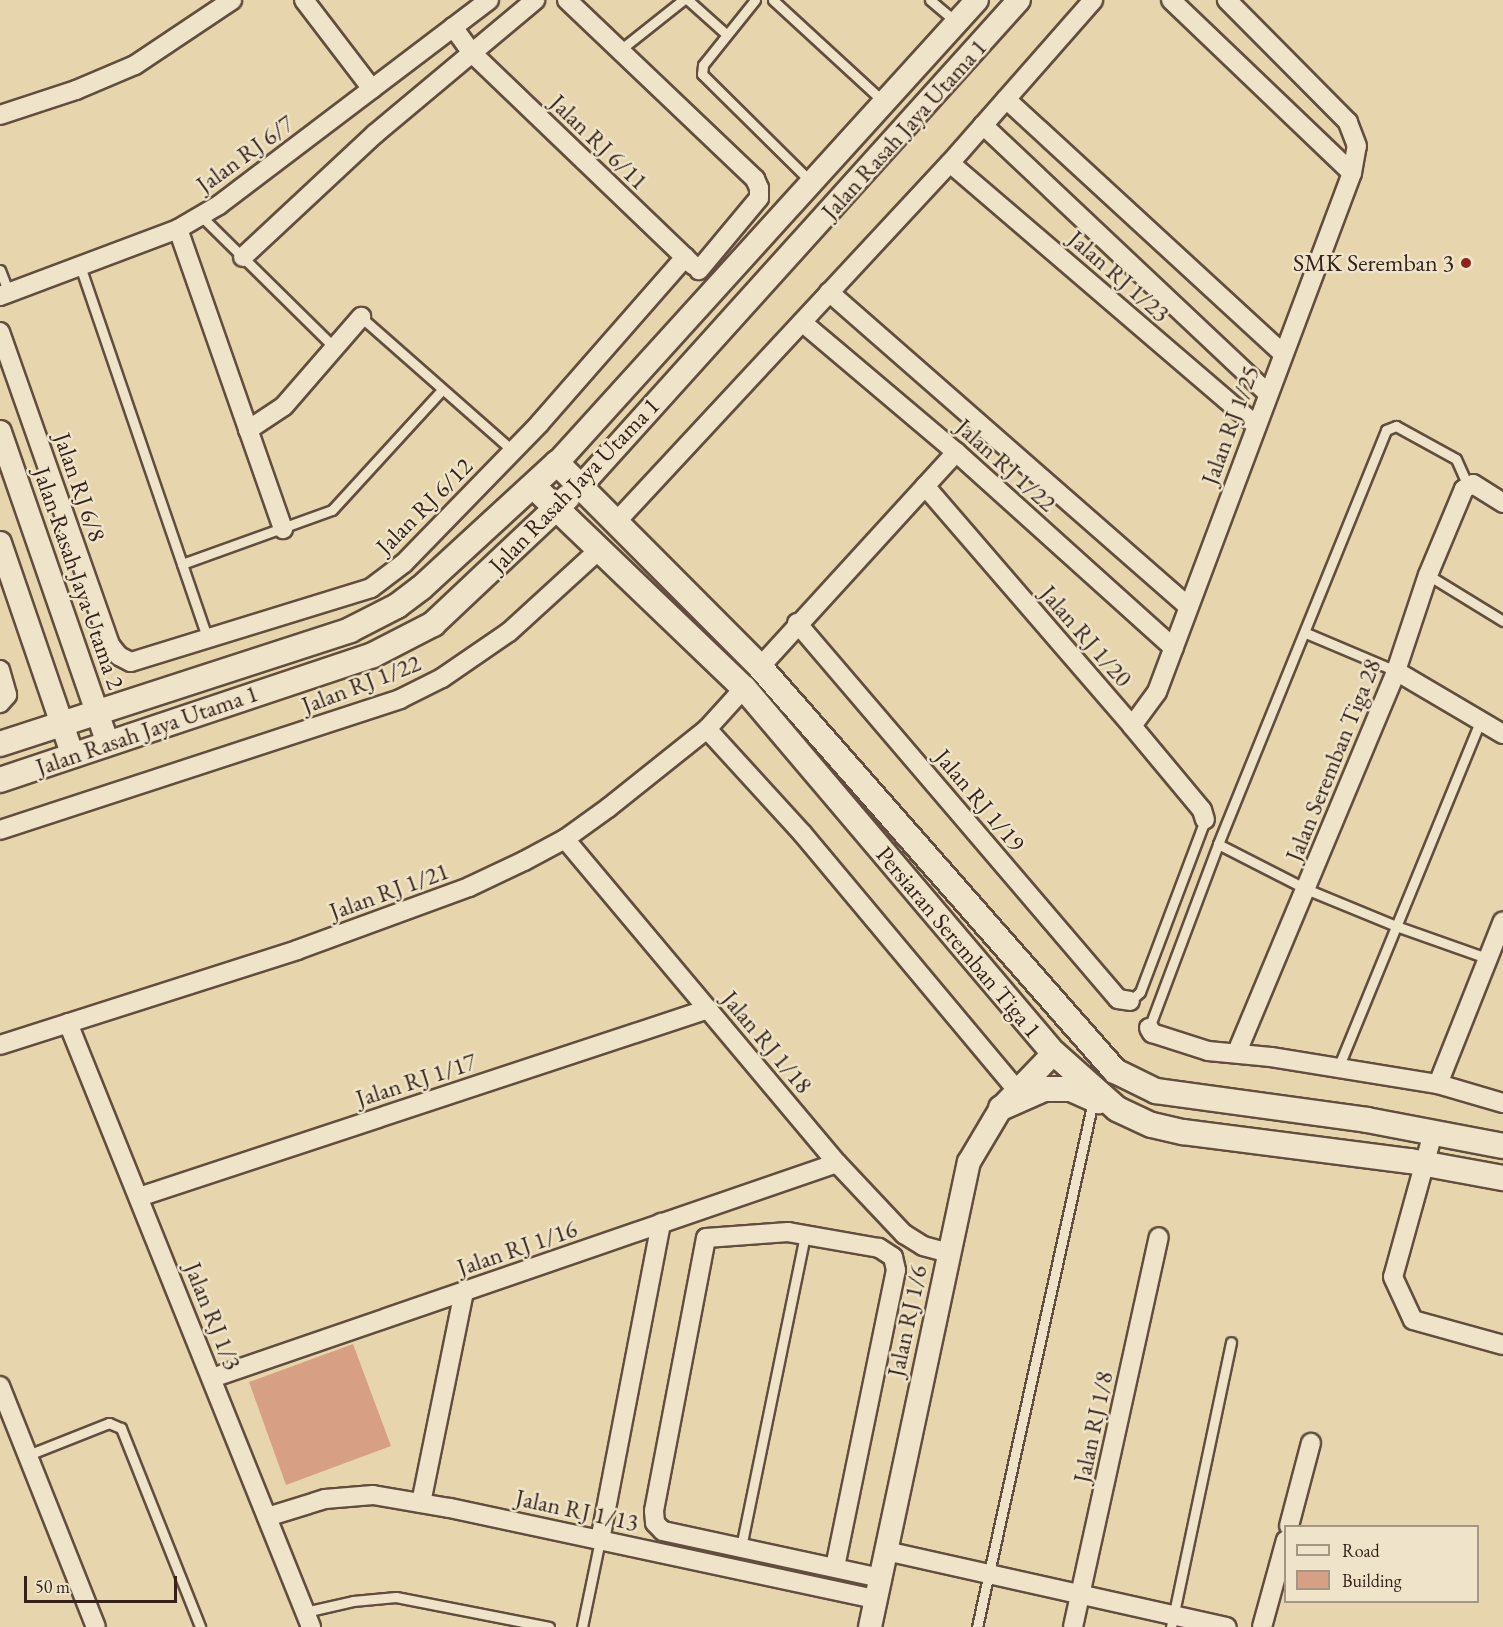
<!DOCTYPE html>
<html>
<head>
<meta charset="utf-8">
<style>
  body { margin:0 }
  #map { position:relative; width:1503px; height:1627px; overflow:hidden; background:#e7d6ad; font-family:"EB Garamond",serif }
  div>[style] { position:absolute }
  .building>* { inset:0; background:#d7a084 }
  .roads { filter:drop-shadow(2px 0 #624e3e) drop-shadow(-2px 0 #624e3e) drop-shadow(0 2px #624e3e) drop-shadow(0 -2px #624e3e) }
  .service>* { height:9px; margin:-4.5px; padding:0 4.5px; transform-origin:4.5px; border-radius:4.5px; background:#efe4ca }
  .minor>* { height:18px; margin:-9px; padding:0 9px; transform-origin:9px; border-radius:9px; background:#efe4ca }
  .tertiary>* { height:22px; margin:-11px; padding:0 11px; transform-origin:11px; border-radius:11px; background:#efe4ca }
  .secondary>* { height:24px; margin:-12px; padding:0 12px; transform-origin:12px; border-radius:12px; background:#efe4ca }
  .dots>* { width:16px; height:16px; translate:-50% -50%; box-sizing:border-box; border:3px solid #efe4ca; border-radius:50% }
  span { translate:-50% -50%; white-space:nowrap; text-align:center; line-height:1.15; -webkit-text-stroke:5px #efe4ca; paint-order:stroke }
  .street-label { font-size:24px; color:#352119 }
  .poi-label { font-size:24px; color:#352119 }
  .right { translate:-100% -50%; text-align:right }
  .legend { position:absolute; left:1284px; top:1525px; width:195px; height:78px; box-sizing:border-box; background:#efe4ca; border:2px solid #a59683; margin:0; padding:8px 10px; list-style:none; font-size:18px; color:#352119 }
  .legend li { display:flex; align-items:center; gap:12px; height:30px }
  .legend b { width:30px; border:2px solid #a59683 }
  .scale { position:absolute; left:24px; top:1576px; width:153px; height:27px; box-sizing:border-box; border:3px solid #352119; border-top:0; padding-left:8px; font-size:18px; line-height:21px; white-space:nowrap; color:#352119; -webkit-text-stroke:4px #efe4ca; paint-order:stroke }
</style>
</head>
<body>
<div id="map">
  <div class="building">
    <div style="clip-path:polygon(353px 1344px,391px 1446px,286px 1485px,249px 1382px)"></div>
  </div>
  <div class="roads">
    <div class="service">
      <div style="left:688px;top:0;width:51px;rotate:41.8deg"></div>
      <div style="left:755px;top:0;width:83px;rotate:128.7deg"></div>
      <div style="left:703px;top:65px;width:9px;rotate:96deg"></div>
      <div style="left:702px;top:74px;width:153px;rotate:44.7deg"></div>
      <div style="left:773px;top:0;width:151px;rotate:42.6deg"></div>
      <div style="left:930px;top:0;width:34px;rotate:40deg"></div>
      <div style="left:620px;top:50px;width:80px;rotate:-38.4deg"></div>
      <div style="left:201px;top:216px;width:187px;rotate:44.6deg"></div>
      <div style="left:80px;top:266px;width:395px;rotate:71.1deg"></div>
      <div style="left:0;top:270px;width:25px;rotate:69deg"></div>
      <div style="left:361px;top:317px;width:201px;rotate:41.4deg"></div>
      <div style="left:182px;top:564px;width:159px;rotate:-19.8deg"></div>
      <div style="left:332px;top:510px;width:163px;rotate:-47.5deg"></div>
      <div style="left:1428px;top:575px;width:88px;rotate:31.5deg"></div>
      <div style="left:1306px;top:633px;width:98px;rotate:22.9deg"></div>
      <div style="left:1218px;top:844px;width:99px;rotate:27.1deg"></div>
      <div style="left:1306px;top:889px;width:97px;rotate:22.3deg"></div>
      <div style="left:1396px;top:926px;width:96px;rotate:19.4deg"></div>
      <div style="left:1130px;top:1001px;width:13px;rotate:-42deg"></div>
      <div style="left:1140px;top:992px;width:184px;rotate:-69.3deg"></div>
      <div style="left:1149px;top:1028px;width:197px;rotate:-69.4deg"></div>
      <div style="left:1218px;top:844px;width:447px;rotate:-67.9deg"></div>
      <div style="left:1386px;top:430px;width:11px;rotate:-22deg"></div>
      <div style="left:1396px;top:426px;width:68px;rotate:28.8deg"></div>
      <div style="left:1456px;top:459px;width:27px;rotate:66deg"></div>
      <div style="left:1338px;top:1068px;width:376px;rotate:-67.7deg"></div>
      <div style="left:28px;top:1455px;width:87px;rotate:-21.6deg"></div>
      <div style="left:109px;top:1423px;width:13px;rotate:23deg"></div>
      <div style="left:121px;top:1428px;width:214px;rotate:68.3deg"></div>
      <div style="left:741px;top:1547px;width:318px;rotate:-78.4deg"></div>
      <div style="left:305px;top:1612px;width:49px;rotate:-12.9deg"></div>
      <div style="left:353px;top:1601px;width:43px;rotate:-5.3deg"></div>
      <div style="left:396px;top:1597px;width:156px;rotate:11.1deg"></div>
      <div style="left:582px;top:1627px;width:89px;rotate:-78.3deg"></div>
      <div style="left:977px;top:1627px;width:539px;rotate:-77.56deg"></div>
      <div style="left:1171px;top:1627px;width:291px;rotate:-78.1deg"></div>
    </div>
    <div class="minor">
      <div style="left:304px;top:0;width:112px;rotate:52.6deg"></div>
      <div style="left:567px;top:0;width:260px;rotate:43.6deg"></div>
      <div style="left:755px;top:179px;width:10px;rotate:66deg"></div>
      <div style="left:759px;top:188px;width:10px;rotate:90deg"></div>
      <div style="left:759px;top:198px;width:94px;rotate:129.8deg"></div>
      <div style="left:1171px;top:0;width:250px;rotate:43.7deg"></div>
      <div style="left:453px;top:27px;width:31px;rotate:54deg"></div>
      <div style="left:471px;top:52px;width:308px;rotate:43.8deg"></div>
      <div style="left:1006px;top:99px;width:375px;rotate:42.6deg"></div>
      <div style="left:0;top:115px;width:80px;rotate:-18.2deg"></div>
      <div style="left:76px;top:90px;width:64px;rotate:-23deg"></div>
      <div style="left:135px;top:65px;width:117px;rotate:-33.8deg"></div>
      <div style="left:983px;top:125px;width:392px;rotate:43.3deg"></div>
      <div style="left:950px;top:163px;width:403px;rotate:40.6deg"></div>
      <div style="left:178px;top:229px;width:318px;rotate:70.7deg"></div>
      <div style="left:243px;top:257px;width:180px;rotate:-43deg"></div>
      <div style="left:375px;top:134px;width:209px;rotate:-39.9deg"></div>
      <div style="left:829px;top:292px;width:477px;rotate:41.2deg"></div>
      <div style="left:0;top:296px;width:190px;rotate:-20.6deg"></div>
      <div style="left:178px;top:229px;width:48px;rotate:-30.3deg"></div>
      <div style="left:219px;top:205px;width:339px;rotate:-37.2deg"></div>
      <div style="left:802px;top:322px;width:202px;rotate:40.2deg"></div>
      <div style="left:956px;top:452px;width:293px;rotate:42deg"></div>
      <div style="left:0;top:332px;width:332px;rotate:70.6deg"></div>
      <div style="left:110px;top:645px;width:14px;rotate:51deg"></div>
      <div style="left:119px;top:656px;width:13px;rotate:27deg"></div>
      <div style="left:131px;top:662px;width:251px;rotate:-17.1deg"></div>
      <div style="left:371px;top:588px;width:41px;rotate:-37.1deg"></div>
      <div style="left:404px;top:563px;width:194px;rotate:-45.8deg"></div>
      <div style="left:539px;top:424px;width:222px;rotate:-48.8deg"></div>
      <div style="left:248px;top:430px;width:43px;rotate:-33.7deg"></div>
      <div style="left:284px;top:406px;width:118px;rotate:-49.1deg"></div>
      <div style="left:925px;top:486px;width:317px;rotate:49.2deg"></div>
      <div style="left:1132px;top:726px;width:109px;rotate:50.2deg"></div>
      <div style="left:1202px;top:810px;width:10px;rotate:73deg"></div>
      <div style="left:617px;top:521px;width:489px;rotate:-47.1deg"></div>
      <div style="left:950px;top:163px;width:217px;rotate:-48.7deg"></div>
      <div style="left:797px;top:623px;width:494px;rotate:49.5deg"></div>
      <div style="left:1118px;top:999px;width:12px;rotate:9deg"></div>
      <div style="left:760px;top:667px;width:291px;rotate:-47.6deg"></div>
      <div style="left:0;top:670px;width:26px;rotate:74deg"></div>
      <div style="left:7px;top:695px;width:11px;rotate:131deg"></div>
      <div style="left:1396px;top:671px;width:124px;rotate:30.5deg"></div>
      <div style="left:1132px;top:726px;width:42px;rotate:-53.7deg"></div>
      <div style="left:1157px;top:692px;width:554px;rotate:-69.41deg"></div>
      <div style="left:1352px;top:173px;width:27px;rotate:-80deg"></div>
      <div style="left:1357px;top:146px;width:26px;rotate:-111deg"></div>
      <div style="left:1348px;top:122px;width:172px;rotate:-134.8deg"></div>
      <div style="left:707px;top:729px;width:141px;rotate:47.6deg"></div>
      <div style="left:802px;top:833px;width:335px;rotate:50.1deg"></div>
      <div style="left:0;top:830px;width:421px;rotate:-18.1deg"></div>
      <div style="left:400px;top:699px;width:47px;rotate:-26.6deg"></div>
      <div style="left:442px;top:678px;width:81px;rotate:-34.5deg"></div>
      <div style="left:509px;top:632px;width:123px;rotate:-42.4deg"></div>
      <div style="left:565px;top:839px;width:423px;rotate:50deg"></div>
      <div style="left:837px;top:1163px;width:98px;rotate:46.7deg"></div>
      <div style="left:904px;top:1234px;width:22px;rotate:32deg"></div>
      <div style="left:923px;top:1246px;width:27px;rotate:15deg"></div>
      <div style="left:68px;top:1023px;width:651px;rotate:68.08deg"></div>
      <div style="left:1149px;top:1028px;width:6px;rotate:59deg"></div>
      <div style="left:1152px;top:1033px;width:59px;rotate:17.8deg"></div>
      <div style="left:1208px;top:1051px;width:63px;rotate:5.4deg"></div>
      <div style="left:1271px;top:1057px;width:169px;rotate:9.2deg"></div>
      <div style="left:1438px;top:1084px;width:68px;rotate:16.3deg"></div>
      <div style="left:0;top:1045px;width:312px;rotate:-17.7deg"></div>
      <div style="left:297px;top:950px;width:183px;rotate:-20.1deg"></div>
      <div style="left:469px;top:887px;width:61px;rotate:-25.3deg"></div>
      <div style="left:524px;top:861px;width:47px;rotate:-28.2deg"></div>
      <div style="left:565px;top:839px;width:53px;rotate:-35.8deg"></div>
      <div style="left:608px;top:808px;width:127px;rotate:-38.6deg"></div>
      <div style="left:707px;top:729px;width:55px;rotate:-47.9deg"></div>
      <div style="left:1237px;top:1052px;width:413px;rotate:-67.3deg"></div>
      <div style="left:1396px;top:671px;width:101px;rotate:-71.6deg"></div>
      <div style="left:1428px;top:575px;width:93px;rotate:-67.3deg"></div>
      <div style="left:1464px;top:489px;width:10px;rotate:-29deg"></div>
      <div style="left:1473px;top:484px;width:36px;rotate:32deg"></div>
      <div style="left:1438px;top:1084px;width:175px;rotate:-68.3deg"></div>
      <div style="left:1433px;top:1133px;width:149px;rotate:105.5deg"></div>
      <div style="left:1393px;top:1277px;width:47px;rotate:65.1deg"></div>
      <div style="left:1413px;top:1320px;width:93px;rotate:15.5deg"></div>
      <div style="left:139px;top:1197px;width:599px;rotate:-18.28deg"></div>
      <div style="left:212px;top:1378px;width:661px;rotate:-18.98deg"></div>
      <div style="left:0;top:1386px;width:259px;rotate:68.3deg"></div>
      <div style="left:421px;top:1503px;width:216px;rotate:-78.5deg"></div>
      <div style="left:267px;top:1517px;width:61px;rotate:-17.2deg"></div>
      <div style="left:325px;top:1499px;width:48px;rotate:-4.8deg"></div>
      <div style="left:373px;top:1495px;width:78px;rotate:9.6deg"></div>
      <div style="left:450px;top:1508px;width:436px;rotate:12.1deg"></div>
      <div style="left:1289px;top:1526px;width:86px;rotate:-75.2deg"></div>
      <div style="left:600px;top:1540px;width:323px;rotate:-79.1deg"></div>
      <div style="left:886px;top:1551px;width:349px;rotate:12.6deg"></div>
      <div style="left:835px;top:1567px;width:303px;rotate:-78.4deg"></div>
      <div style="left:896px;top:1270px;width:13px;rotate:-103deg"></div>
      <div style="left:893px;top:1257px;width:17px;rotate:-147deg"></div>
      <div style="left:879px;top:1248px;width:92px;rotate:-170deg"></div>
      <div style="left:788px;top:1232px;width:82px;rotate:175.8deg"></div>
      <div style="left:706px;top:1238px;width:278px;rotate:100.8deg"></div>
      <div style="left:654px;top:1511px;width:12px;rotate:85deg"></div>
      <div style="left:655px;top:1523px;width:11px;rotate:45deg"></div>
      <div style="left:663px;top:1531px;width:222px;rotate:12.2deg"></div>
      <div style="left:1073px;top:1627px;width:399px;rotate:-77.6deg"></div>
      <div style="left:1262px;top:1627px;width:90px;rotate:-74.6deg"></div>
    </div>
    <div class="tertiary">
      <div style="left:0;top:432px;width:327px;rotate:70.9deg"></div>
      <div style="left:557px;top:463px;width:625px;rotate:-47.79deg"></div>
      <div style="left:581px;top:486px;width:654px;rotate:-47.97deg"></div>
      <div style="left:0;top:543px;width:225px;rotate:71.1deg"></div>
      <div style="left:870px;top:1627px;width:475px;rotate:-78deg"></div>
      <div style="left:969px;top:1162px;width:63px;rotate:-59.3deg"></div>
      <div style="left:1001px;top:1108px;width:76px;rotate:-46.1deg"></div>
    </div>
    <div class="secondary">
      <div style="left:533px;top:486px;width:292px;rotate:43.8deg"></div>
      <div style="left:744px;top:688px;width:479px;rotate:49.7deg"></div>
      <div style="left:1054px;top:1053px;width:84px;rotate:41.6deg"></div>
      <div style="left:1117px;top:1109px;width:38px;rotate:25deg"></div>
      <div style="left:1152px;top:1125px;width:32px;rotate:13deg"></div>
      <div style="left:1183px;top:1132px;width:229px;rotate:7.3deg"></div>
      <div style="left:1410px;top:1161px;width:95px;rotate:10.4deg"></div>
      <div style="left:0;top:744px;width:368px;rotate:-18deg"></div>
      <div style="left:350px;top:630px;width:53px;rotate:-27.1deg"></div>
      <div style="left:397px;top:606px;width:30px;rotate:-37deg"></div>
      <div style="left:421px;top:588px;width:185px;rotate:-42.6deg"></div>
      <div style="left:557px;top:463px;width:288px;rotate:45.1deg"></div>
      <div style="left:760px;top:667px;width:538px;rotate:48.69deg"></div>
      <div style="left:1115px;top:1071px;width:46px;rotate:26deg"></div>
      <div style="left:1156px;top:1091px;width:213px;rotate:7.8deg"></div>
      <div style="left:1367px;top:1120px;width:138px;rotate:10.8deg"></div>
      <div style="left:0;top:780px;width:393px;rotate:-18.5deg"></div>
      <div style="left:373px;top:655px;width:68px;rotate:-27.3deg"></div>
      <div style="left:433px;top:624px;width:185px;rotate:-43.3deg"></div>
      <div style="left:1001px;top:1108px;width:47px;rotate:-23.8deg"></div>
      <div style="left:1044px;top:1089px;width:27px"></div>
      <div style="left:1071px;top:1089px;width:30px;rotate:24deg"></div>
    </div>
  </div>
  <div class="dots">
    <div style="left:1466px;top:263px;background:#8f2418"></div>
  </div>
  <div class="street-label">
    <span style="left:904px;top:129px;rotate:-48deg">Jalan Rasah Jaya Utama 1</span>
    <span style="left:599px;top:142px;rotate:44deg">Jalan RJ 6/11</span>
    <span style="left:245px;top:154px;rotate:-36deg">Jalan RJ 6/7</span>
    <span style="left:1119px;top:276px;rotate:41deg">Jalan RJ 1/23</span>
    <span style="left:1230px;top:425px;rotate:-70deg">Jalan RJ 1/25</span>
    <span style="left:1006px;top:465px;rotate:42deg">Jalan RJ 1/22</span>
    <span style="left:574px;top:485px;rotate:-46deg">Jalan Rasah Jaya Utama 1</span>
    <span style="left:80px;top:487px;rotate:71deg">Jalan RJ 6/8</span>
    <span style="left:424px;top:506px;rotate:-45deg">Jalan RJ 6/12</span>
    <span style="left:79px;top:578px;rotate:71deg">Jalan Rasah Jaya Utama 2</span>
    <span style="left:1086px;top:636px;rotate:49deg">Jalan RJ 1/20</span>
    <span style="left:361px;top:684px;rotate:-21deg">Jalan RJ 1/22</span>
    <span style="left:147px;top:730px;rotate:-19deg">Jalan Rasah Jaya Utama 1</span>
    <span style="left:1333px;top:760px;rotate:-68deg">Jalan Seremban Tiga 28</span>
    <span style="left:980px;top:800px;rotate:50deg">Jalan RJ 1/19</span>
    <span style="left:389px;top:891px;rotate:-20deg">Jalan RJ 1/21</span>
    <span style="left:959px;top:942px;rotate:50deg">Persiaran Seremban Tiga 1</span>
    <span style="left:767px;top:1042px;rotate:50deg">Jalan RJ 1/18</span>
    <span style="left:416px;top:1080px;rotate:-18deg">Jalan RJ 1/17</span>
    <span style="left:517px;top:1248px;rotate:-19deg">Jalan RJ 1/16</span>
    <span style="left:213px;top:1316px;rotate:68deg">Jalan RJ 1/3</span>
    <span style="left:907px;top:1321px;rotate:-78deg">Jalan RJ 1/6</span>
    <span style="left:1093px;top:1427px;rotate:-78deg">Jalan RJ 1/8</span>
    <span style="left:577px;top:1510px;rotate:12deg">Jalan RJ 1/13</span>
  </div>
  <div class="poi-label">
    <span class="right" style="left:1454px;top:263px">SMK Seremban 3</span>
  </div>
  <ul class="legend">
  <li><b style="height:8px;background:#efe4ca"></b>Road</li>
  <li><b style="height:16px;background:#d7a084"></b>Building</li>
  </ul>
  <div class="scale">50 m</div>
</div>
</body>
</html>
